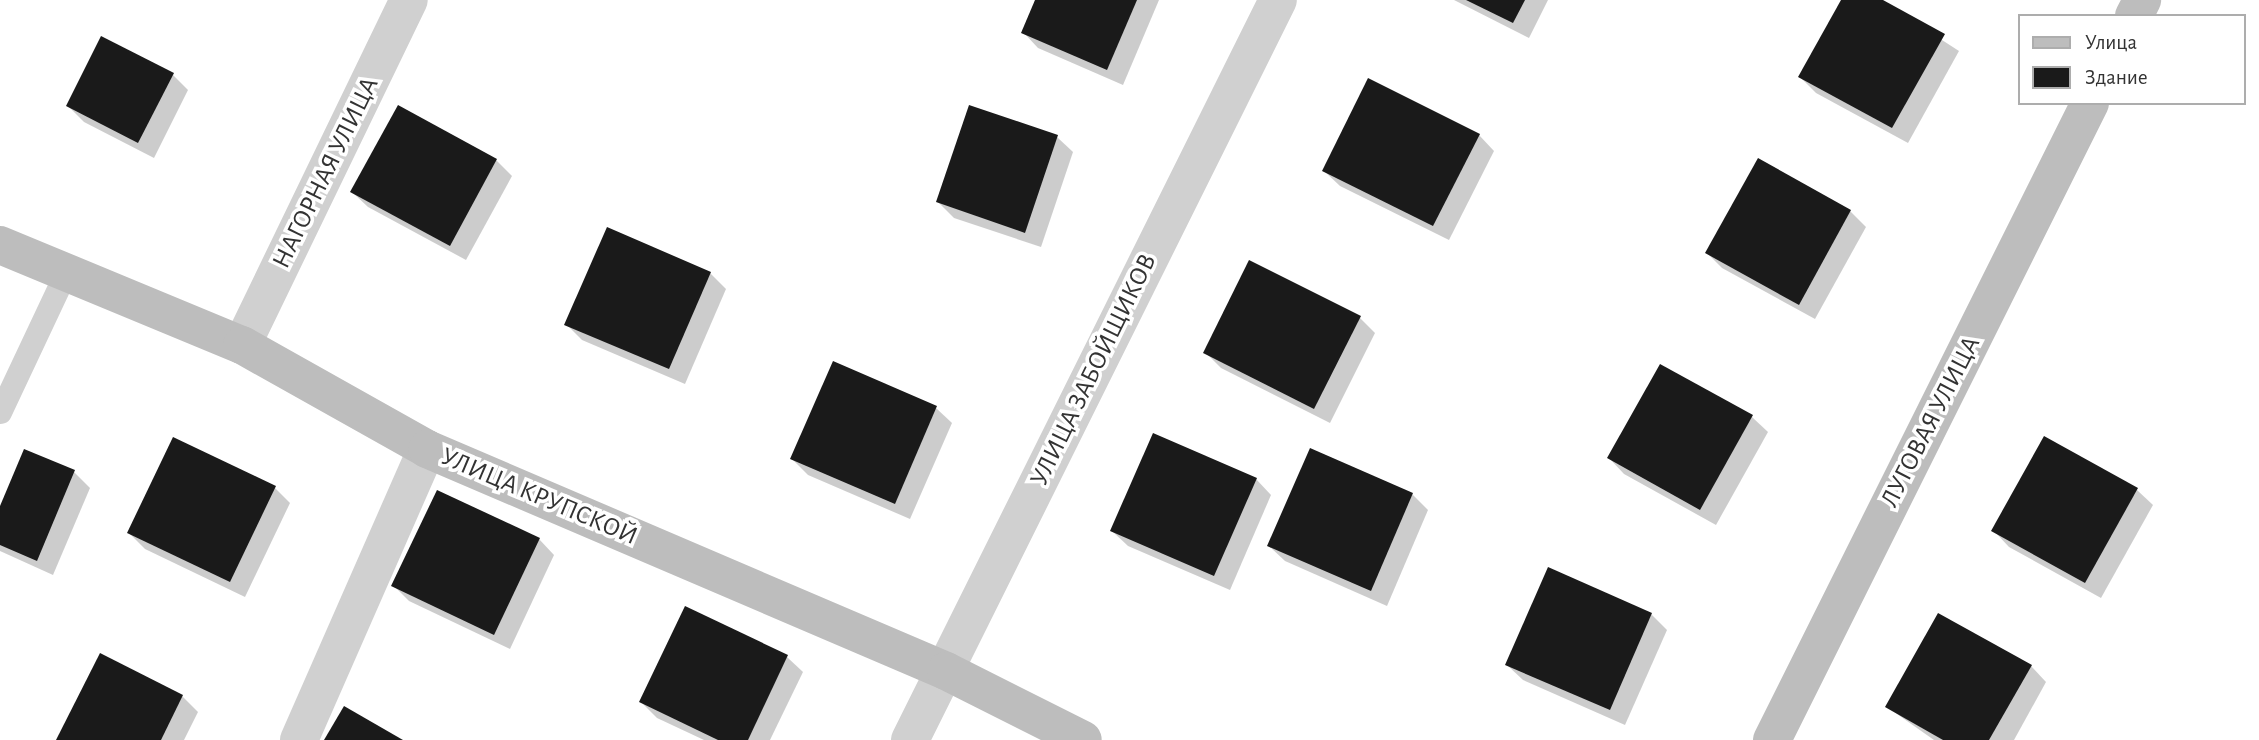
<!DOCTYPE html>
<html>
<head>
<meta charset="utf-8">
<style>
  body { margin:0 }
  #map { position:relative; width:2259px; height:740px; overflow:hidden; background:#fff; font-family:"Alegreya Sans",sans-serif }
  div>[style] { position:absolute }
  .shadow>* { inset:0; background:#0003 }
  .building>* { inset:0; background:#1a1a1a }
  .lane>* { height:23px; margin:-11.5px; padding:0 11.5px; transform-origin:11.5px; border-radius:11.5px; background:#d0d0d0 }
  .street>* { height:38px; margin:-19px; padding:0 19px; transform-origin:19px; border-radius:19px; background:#d0d0d0 }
  .secondary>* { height:38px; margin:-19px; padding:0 19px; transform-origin:19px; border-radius:19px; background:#bdbdbd }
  span { translate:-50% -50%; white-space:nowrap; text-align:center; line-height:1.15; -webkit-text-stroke:7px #fff; paint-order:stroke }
  .street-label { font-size:26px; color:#333 }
  .legend { position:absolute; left:2018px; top:14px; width:228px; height:91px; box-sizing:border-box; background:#fff; border:2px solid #adadad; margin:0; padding:9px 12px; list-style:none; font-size:21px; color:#333 }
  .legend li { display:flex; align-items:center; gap:14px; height:35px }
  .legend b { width:35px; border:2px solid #adadad }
</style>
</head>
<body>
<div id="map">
  <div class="shadow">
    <div style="clip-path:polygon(1037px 0,1159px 0,1123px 85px,1038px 48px,1023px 32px)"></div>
    <div style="clip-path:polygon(1454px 0,1548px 0,1529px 38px)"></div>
    <div style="clip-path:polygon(1843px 0,1880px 0,1959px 51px,1908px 143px,1816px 93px,1800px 77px)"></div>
    <div style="clip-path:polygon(173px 75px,188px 90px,154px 158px,84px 122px,68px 106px)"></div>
    <div style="clip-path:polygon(971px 107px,1057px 137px,1073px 152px,1041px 247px,954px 218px,938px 202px)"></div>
    <div style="clip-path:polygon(1479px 135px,1494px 151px,1449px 240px,1340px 186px,1324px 171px)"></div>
    <div style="clip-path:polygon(496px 160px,512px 176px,466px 260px,368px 207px,352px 192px)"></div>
    <div style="clip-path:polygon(1759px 161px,1850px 211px,1866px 227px,1815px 319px,1722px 268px,1707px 253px)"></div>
    <div style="clip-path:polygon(710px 273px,726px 289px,685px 384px,582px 340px,567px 325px)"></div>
    <div style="clip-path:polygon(1359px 317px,1375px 333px,1330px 423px,1221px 368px,1205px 352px)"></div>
    <div style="clip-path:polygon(1661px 366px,1752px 417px,1768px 432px,1716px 525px,1624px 474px,1609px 458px)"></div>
    <div style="clip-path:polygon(936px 408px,952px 423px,910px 519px,808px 475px,792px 459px)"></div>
    <div style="clip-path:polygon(25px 451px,74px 472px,90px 488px,53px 575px,0 551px,0 511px)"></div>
    <div style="clip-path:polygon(1311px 451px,1412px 494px,1428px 510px,1387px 606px,1285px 561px,1269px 546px)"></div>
    <div style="clip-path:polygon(1256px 479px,1271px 495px,1230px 590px,1128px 546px,1112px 531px)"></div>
    <div style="clip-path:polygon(275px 488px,290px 503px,245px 597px,145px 549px,129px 533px)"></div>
    <div style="clip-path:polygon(2137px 490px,2153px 505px,2101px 598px,2009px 547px,1994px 531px)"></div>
    <div style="clip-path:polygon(539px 539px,554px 555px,510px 649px,409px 601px,393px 585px)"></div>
    <div style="clip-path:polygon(1651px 614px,1667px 630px,1625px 725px,1523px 680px,1507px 665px)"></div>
    <div style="clip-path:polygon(787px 657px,803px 672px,770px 740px,704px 740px,657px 718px,641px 702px)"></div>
    <div style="clip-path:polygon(2031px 666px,2046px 682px,2014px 740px,1934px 740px,1887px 707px)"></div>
    <div style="clip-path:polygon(182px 696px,198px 712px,184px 740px,58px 740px)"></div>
  </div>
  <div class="building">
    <div style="clip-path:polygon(1035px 0,1137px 0,1107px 70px,1021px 33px)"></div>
    <div style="clip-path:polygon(1466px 0,1525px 0,1513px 23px)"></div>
    <div style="clip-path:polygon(1841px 0,1883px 0,1945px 34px,1892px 128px,1798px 77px)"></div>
    <div style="clip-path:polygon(101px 36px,174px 73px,138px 143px,66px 106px)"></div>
    <div style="clip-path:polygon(1368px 78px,1480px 134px,1433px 226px,1322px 171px)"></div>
    <div style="clip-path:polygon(398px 105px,497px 159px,450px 246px,350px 192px)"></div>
    <div style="clip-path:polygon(969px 105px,1058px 135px,1025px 233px,936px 202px)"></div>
    <div style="clip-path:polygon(1758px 158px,1851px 210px,1799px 305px,1705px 253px)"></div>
    <div style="clip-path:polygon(607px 227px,711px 272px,669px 369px,564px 325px)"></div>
    <div style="clip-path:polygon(1249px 260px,1361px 316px,1314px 409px,1203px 353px)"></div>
    <div style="clip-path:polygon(833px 361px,937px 406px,895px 504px,790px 459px)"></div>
    <div style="clip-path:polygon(1660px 364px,1753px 415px,1700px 510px,1607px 458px)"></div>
    <div style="clip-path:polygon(1153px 433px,1257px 478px,1214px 576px,1110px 531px)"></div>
    <div style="clip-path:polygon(2044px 436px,2138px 488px,2085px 583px,1991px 531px)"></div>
    <div style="clip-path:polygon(173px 437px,276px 486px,230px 582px,127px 533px)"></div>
    <div style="clip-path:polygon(1310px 448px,1413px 493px,1371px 591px,1267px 546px)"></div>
    <div style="clip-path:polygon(24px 449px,75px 470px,37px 561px,0 545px,0 506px)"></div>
    <div style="clip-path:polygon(437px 490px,540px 538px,494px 635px,391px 586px)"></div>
    <div style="clip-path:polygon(1548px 567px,1652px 613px,1610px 710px,1505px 665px)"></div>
    <div style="clip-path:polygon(685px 606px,788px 655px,748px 740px,718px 740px,639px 702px)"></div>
    <div style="clip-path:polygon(1938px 613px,2032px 665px,1989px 740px,1943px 740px,1885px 707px)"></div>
    <div style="clip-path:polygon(100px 653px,183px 695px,161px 740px,56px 740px)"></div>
    <div style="clip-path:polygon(344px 706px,403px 740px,324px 740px)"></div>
  </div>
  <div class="lane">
    <div style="left:0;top:412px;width:150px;rotate:-64.8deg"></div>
  </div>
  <div class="street">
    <div style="left:242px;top:345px;width:383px;rotate:-64.2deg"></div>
    <div style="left:299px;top:740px;width:318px;rotate:-66.3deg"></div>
    <div style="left:910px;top:740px;width:826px;rotate:-63.56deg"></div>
  </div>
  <div class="secondary">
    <div style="left:2134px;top:16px;width:18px;rotate:-63deg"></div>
    <div style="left:0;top:245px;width:262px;rotate:22.5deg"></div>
    <div style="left:242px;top:345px;width:212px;rotate:29.3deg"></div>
    <div style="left:427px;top:449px;width:564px;rotate:23.16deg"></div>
    <div style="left:946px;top:671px;width:153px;rotate:26.7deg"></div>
    <div style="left:1772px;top:740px;width:712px;rotate:-63.47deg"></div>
  </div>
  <div class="street-label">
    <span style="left:326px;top:173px;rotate:-64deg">НАГОРНАЯ УЛИЦА</span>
    <span style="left:1094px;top:370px;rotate:-64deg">УЛИЦА ЗАБОЙЩИКОВ</span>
    <span style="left:1931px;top:422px;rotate:-63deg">ЛУГОВАЯ УЛИЦА</span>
    <span style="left:539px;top:497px;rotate:23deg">УЛИЦА КРУПСКОЙ</span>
  </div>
  <ul class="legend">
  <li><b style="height:9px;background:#bdbdbd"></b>Улица</li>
  <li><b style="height:19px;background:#1a1a1a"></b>Здание</li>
  </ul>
</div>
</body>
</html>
